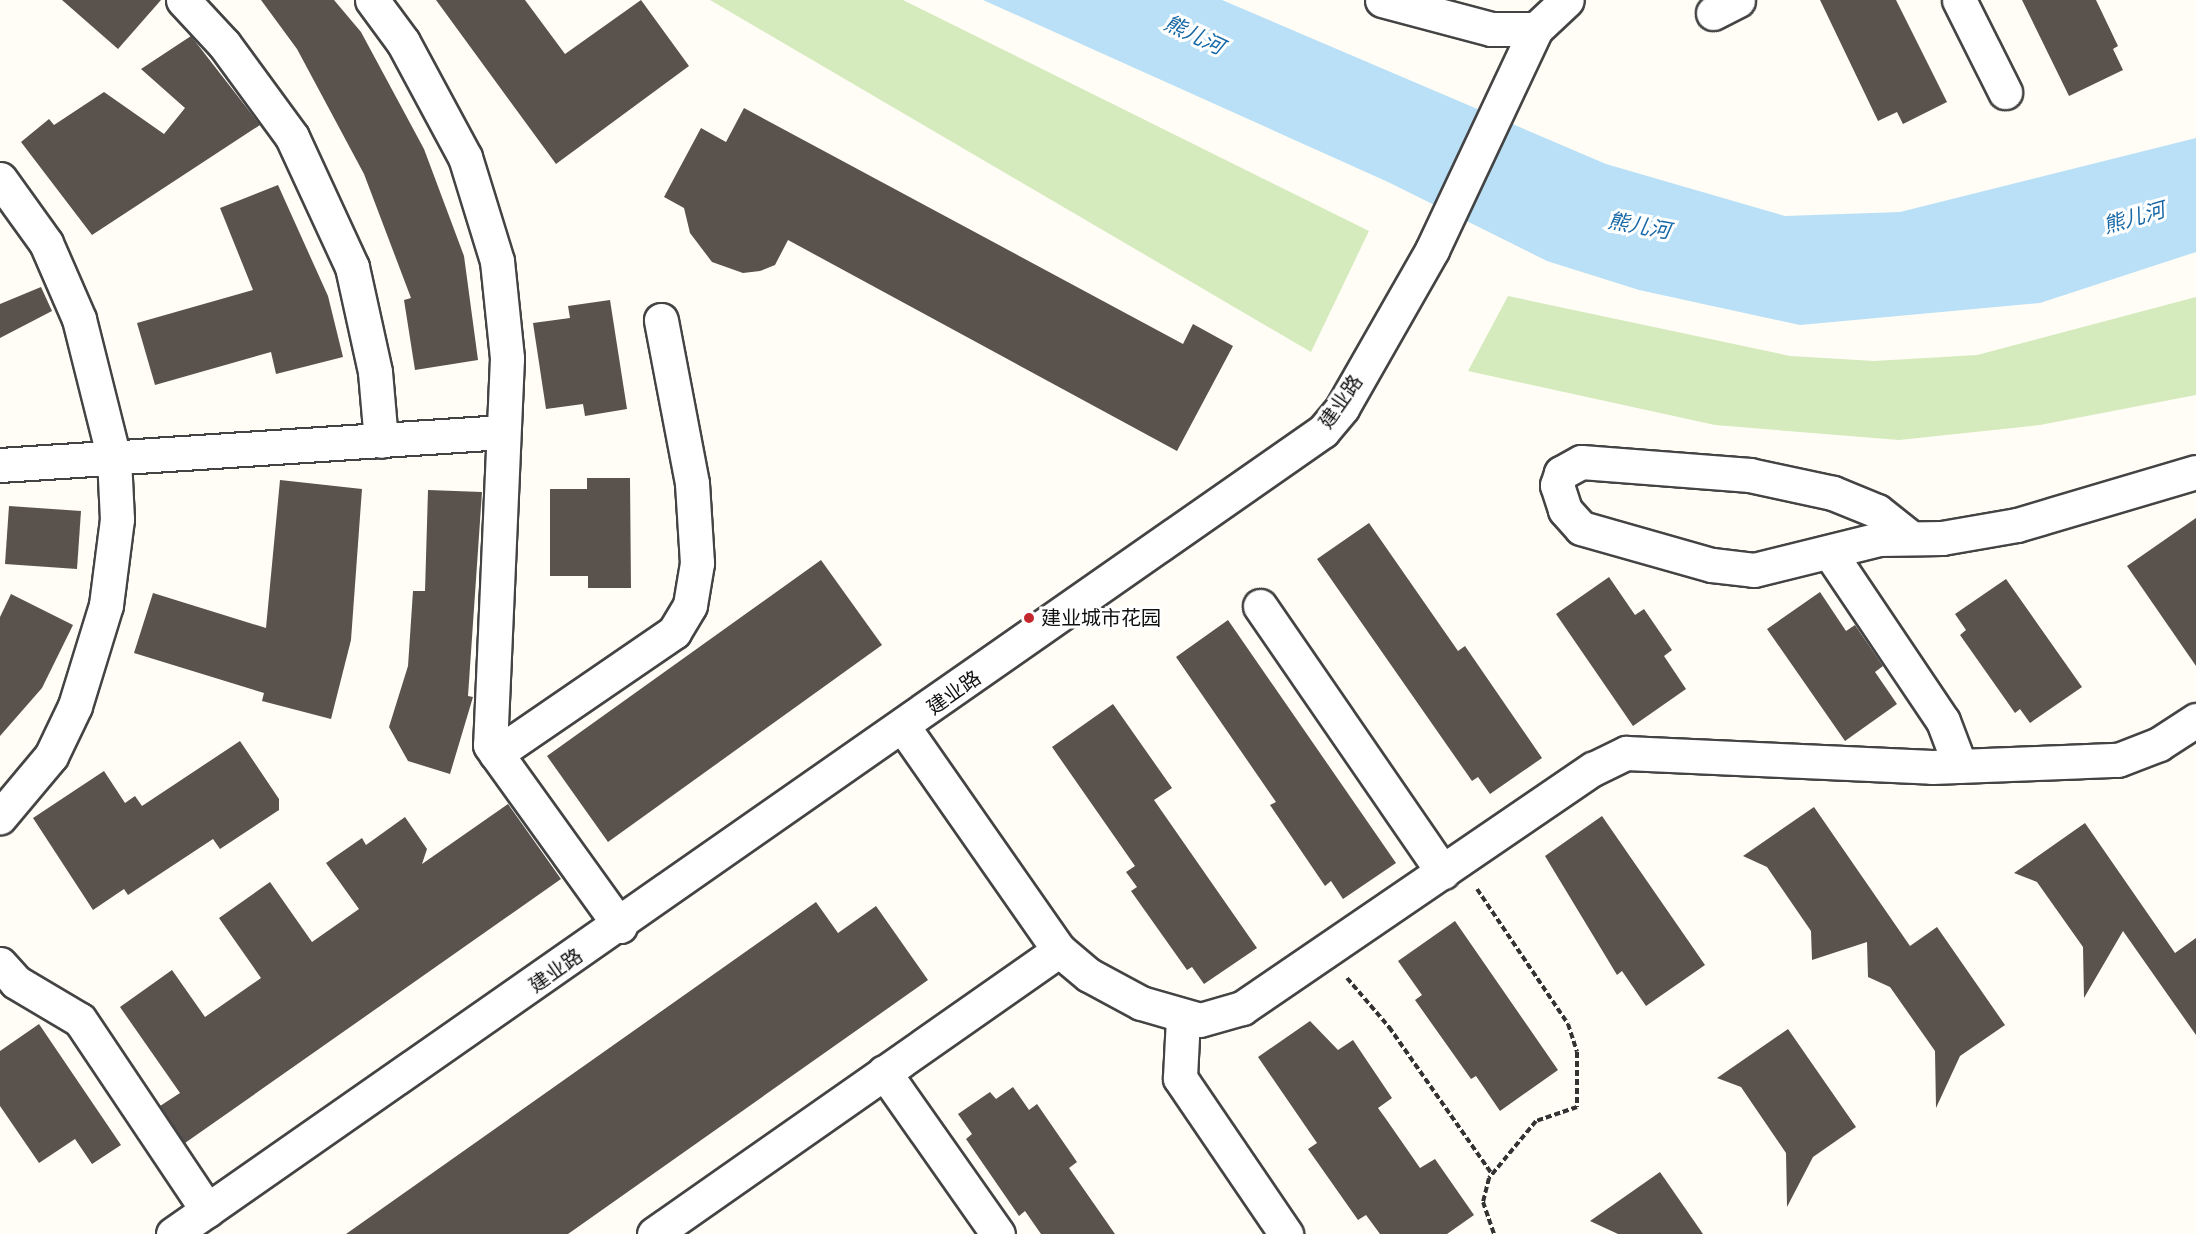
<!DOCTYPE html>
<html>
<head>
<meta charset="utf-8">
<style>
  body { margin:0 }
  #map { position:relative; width:2196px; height:1234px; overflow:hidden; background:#fffdf5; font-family:"Crimson Pro","Noto Sans SC",serif }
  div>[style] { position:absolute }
  .green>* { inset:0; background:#d5ebbd }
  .water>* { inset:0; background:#b9e0f7 }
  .building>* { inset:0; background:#5a524d }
  .path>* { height:4px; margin-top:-2px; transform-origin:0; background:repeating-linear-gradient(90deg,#333 0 6px,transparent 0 9px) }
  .roads { filter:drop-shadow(2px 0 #444) drop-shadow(-2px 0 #444) drop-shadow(0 2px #444) drop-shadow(0 -2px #444) }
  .minor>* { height:33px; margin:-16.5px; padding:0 16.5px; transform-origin:16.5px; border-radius:16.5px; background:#fff }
  .dots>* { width:16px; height:16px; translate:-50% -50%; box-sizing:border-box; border:3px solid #fff; border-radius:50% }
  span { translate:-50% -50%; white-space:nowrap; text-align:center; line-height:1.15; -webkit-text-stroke:6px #fff; paint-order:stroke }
  .street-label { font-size:20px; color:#111 }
  .poi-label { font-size:20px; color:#111 }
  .left { translate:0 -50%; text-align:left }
  .water-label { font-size:21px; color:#1768a6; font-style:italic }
</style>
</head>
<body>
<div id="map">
  <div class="green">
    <div style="clip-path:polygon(710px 0,903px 0,1369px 231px,1311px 352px)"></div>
    <div style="clip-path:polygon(1508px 296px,1790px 356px,1874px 361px,1977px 355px,2196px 297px,2196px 395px,2040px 425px,1899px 440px,1715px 425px,1468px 371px)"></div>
  </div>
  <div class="water">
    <div style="clip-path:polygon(983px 0,1222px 0,1606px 164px,1785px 216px,1900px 212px,2196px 138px,2196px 252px,2040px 303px,1800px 325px,1639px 290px,1547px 261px,1388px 182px)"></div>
  </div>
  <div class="building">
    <div style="clip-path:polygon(62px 0,161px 0,118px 49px)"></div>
    <div style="clip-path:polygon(261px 0,334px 0,361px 32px,424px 149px,464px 256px,478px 360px,415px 370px,404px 300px,411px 298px,364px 174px,297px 49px)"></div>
    <div style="clip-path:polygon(436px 0,525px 0,565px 54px,641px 0,689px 66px,556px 164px)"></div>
    <div style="clip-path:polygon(1820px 0,1896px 0,1947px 102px,1903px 124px,1897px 112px,1878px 121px)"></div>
    <div style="clip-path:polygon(2022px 0,2096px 0,2118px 46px,2113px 49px,2123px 70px,2069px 96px)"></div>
    <div style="clip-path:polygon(191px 36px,260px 125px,92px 235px,21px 142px,49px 119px,54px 125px,104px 92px,164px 134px,185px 108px,141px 69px)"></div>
    <div style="clip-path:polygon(744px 108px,1183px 344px,1193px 324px,1233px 346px,1177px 451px,788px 240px,775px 265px,760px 271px,743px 273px,712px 262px,690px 233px,684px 208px,664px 197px,701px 128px,726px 142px)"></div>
    <div style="clip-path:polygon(278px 185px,328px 296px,343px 357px,276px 374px,271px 352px,155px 385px,137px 323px,253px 290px,220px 208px)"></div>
    <div style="clip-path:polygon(41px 287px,52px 311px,0 338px,0 304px)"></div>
    <div style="clip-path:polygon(610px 300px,627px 409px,585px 416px,583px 404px,546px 409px,533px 323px,570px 318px,568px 306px)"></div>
    <div style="clip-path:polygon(587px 478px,630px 478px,631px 588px,588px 588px,588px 576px,550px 576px,550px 489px,587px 489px)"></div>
    <div style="clip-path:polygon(280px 480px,362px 489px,351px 640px,331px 719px,262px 701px,264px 693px,134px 653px,153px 593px,266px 628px)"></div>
    <div style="clip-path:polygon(428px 490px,482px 492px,468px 696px,473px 697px,450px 774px,408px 761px,389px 727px,408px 666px,413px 591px,425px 591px)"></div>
    <div style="clip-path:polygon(9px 506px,81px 511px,77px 569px,5px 564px)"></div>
    <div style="clip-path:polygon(2196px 518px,2196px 666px,2127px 566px)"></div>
    <div style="clip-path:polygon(1369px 523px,1458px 651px,1465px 646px,1542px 758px,1490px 794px,1478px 777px,1472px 781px,1317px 559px)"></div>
    <div style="clip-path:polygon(821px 560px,882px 645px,608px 842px,547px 756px)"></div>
    <div style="clip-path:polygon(1609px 577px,1635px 615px,1644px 609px,1672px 650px,1664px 656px,1686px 689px,1633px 726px,1556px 614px)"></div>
    <div style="clip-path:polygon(2006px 579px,2082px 687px,2030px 723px,2020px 709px,2015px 713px,1960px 635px,1966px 630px,1955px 614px)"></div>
    <div style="clip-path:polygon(1820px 592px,1846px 631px,1855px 625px,1883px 666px,1875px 672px,1897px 704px,1845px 741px,1767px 629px)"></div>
    <div style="clip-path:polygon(11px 594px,73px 625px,42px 688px,0 736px,0 617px)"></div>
    <div style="clip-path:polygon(1228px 620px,1396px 863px,1343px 899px,1331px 881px,1325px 886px,1270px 805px,1276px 802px,1176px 657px)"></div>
    <div style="clip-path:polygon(1113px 704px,1172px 788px,1154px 800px,1257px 948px,1204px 984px,1192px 967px,1187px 970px,1131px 891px,1137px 887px,1126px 872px,1135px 866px,1052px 747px)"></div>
    <div style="clip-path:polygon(240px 741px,279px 799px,279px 810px,220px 849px,213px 839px,128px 895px,124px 889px,93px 910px,33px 818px,104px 771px,125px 803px,135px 796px,142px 806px)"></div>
    <div style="clip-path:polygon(508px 804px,561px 879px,185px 1143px,160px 1106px,180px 1093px,120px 1007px,172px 970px,205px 1017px,261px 978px,219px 918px,270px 882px,312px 942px,359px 909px,326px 863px,362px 838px,366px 845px,405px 817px,427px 849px,422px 864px)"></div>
    <div style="clip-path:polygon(1814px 807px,1910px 946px,1937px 927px,2005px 1025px,1960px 1056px,1936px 1108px,1935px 1051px,1890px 987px,1868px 977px,1867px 942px,1812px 960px,1811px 931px,1767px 867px,1743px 856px)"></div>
    <div style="clip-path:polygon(1602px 816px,1705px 965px,1646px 1006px,1622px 971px,1617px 975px,1545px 856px)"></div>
    <div style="clip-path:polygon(2085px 823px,2175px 953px,2196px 938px,2196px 1035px,2123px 931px,2084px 998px,2083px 947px,2037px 882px,2014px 873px)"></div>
    <div style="clip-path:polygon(816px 902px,838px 933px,876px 906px,928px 980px,568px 1234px,346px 1234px)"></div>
    <div style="clip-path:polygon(1455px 921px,1558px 1070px,1500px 1111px,1476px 1076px,1471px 1079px,1415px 1000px,1422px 995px,1398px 961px)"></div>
    <div style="clip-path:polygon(1310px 1021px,1338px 1050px,1353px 1040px,1392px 1098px,1378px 1108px,1386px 1119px,1420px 1168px,1435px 1159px,1474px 1215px,1447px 1234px,1380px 1234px,1366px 1215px,1358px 1220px,1308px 1149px,1317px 1143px,1258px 1057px)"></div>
    <div style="clip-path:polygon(39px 1024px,121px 1145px,92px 1164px,75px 1139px,39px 1163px,0 1106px,0 1051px)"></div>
    <div style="clip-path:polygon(1788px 1029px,1856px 1127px,1813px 1157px,1787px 1207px,1786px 1153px,1741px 1087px,1717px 1078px)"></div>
    <div style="clip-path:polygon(1013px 1087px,1029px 1110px,1037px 1104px,1077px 1162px,1069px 1168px,1115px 1234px,1041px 1234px,1025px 1211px,1019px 1216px,966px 1139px,972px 1134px,958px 1114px,990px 1092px,996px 1099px)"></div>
    <div style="clip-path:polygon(1660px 1172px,1703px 1234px,1618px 1234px,1590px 1221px)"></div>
  </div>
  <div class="path">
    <div style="left:1477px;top:889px;width:163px;rotate:56deg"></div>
    <div style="left:1568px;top:1024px;width:29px;rotate:72deg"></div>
    <div style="left:1577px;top:1052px;width:55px;rotate:90deg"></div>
    <div style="left:1577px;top:1107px;width:43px;rotate:161.1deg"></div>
    <div style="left:1536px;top:1121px;width:74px;rotate:129.5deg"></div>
    <div style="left:1489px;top:1178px;width:25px;rotate:104deg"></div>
    <div style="left:1483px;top:1202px;width:34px;rotate:71deg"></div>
    <div style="left:1347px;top:978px;width:65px;rotate:49.4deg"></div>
    <div style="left:1389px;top:1027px;width:179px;rotate:55deg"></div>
  </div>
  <div class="roads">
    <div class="minor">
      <div style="left:183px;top:0;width:60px;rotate:47deg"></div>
      <div style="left:224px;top:44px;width:115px;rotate:53.8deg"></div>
      <div style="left:292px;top:137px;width:143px;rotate:65.2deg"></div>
      <div style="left:352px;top:267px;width:107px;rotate:77.6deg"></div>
      <div style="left:375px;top:372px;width:69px;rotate:85deg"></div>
      <div style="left:372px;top:0;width:52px;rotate:53.6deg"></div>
      <div style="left:403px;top:42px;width:131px;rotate:61.7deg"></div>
      <div style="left:465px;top:157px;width:109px;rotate:72.9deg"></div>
      <div style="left:497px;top:261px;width:98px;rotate:84.1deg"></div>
      <div style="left:507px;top:358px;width:387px;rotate:92.5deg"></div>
      <div style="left:490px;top:745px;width:223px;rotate:54.3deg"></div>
      <div style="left:1382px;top:0;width:113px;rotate:14.9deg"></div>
      <div style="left:1491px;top:29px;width:45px"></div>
      <div style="left:1959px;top:0;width:103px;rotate:63.4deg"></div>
      <div style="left:1713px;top:13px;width:28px;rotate:-27deg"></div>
      <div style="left:0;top:179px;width:79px;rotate:54.3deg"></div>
      <div style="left:46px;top:243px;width:83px;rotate:66.5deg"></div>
      <div style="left:79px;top:319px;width:143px;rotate:75.9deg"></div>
      <div style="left:114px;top:458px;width:61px;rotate:87.2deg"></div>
      <div style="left:117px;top:519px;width:87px;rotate:97.3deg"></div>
      <div style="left:106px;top:605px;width:106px;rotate:107.1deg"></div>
      <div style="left:75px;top:706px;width:55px;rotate:115.6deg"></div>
      <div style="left:51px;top:756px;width:80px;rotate:129.9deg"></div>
      <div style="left:0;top:465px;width:504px;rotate:-3.75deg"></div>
      <div style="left:1911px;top:538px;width:43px;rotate:-141.5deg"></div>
      <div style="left:1877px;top:511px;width:48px;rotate:-157.8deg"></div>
      <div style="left:1833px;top:493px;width:85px;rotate:-167.8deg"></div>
      <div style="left:1750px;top:475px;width:169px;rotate:-175.6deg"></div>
      <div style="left:1581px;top:462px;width:23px;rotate:151deg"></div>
      <div style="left:1561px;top:473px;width:13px;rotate:108deg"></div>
      <div style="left:1557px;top:485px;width:26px;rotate:72deg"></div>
      <div style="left:1565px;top:510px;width:24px;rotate:48deg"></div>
      <div style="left:1581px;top:528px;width:136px;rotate:15.8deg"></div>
      <div style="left:1712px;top:565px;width:42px;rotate:6.8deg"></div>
      <div style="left:1754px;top:570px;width:129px;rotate:-13.9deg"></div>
      <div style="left:1879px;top:539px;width:63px;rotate:-0.9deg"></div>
      <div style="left:1942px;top:538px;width:76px;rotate:-9.8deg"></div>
      <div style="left:2017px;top:525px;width:187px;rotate:-16.5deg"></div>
      <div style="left:1830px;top:553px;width:202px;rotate:56.1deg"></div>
      <div style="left:1943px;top:721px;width:48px;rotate:69.3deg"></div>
      <div style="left:1260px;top:606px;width:323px;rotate:55.5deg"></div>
      <div style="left:904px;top:728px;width:271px;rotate:55.1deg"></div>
      <div style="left:1059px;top:950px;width:39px;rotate:40deg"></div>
      <div style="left:1089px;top:975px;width:59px;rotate:28.3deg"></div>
      <div style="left:1141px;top:1003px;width:61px;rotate:16.1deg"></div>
      <div style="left:1200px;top:1020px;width:44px;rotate:-15.9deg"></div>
      <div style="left:1242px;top:1008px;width:425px;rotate:-34.3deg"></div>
      <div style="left:1593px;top:769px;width:37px;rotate:-26deg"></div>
      <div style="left:1626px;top:753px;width:306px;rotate:2.6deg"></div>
      <div style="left:1932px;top:767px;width:186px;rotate:-2.2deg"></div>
      <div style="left:2118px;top:760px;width:44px;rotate:-21.3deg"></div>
      <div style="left:2159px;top:744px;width:44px;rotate:-33deg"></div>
      <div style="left:496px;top:754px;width:216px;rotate:-34.4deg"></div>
      <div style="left:674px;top:632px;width:31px;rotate:-59deg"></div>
      <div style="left:690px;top:605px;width:43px;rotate:-80.5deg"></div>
      <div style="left:697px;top:563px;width:80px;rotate:-93.6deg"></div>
      <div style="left:692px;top:483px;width:166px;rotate:-100.8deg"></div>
      <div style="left:0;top:964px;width:24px;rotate:48deg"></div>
      <div style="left:16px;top:982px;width:74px;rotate:30.7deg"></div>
      <div style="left:80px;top:1020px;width:229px;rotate:56.2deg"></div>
      <div style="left:1183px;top:1018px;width:60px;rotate:92.9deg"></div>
      <div style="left:1180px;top:1078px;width:189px;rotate:55.8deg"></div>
      <div style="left:884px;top:1072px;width:198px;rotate:54.9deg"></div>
      <div style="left:173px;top:1234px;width:1403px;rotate:-34.93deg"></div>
      <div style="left:1323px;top:431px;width:30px;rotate:-50deg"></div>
      <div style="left:1342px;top:408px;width:182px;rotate:-60.3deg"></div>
      <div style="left:1432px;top:250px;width:244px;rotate:-64.8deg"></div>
      <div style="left:1536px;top:29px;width:42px;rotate:-43.1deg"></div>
      <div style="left:654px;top:1234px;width:495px;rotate:-35deg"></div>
    </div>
  </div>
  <div class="dots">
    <div style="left:1029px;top:618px;background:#c4262e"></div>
  </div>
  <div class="street-label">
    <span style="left:1341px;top:402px;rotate:-55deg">建业路</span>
    <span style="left:954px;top:693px;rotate:-35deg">建业路</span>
    <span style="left:556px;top:971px;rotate:-35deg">建业路</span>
  </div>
  <div class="poi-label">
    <span class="left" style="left:1041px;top:618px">建业城市花园</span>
  </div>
  <div class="water-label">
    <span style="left:1194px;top:35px;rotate:25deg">熊儿河</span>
    <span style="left:2134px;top:218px;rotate:-16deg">熊儿河</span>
    <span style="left:1639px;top:226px;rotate:10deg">熊儿河</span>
  </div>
</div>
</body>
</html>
